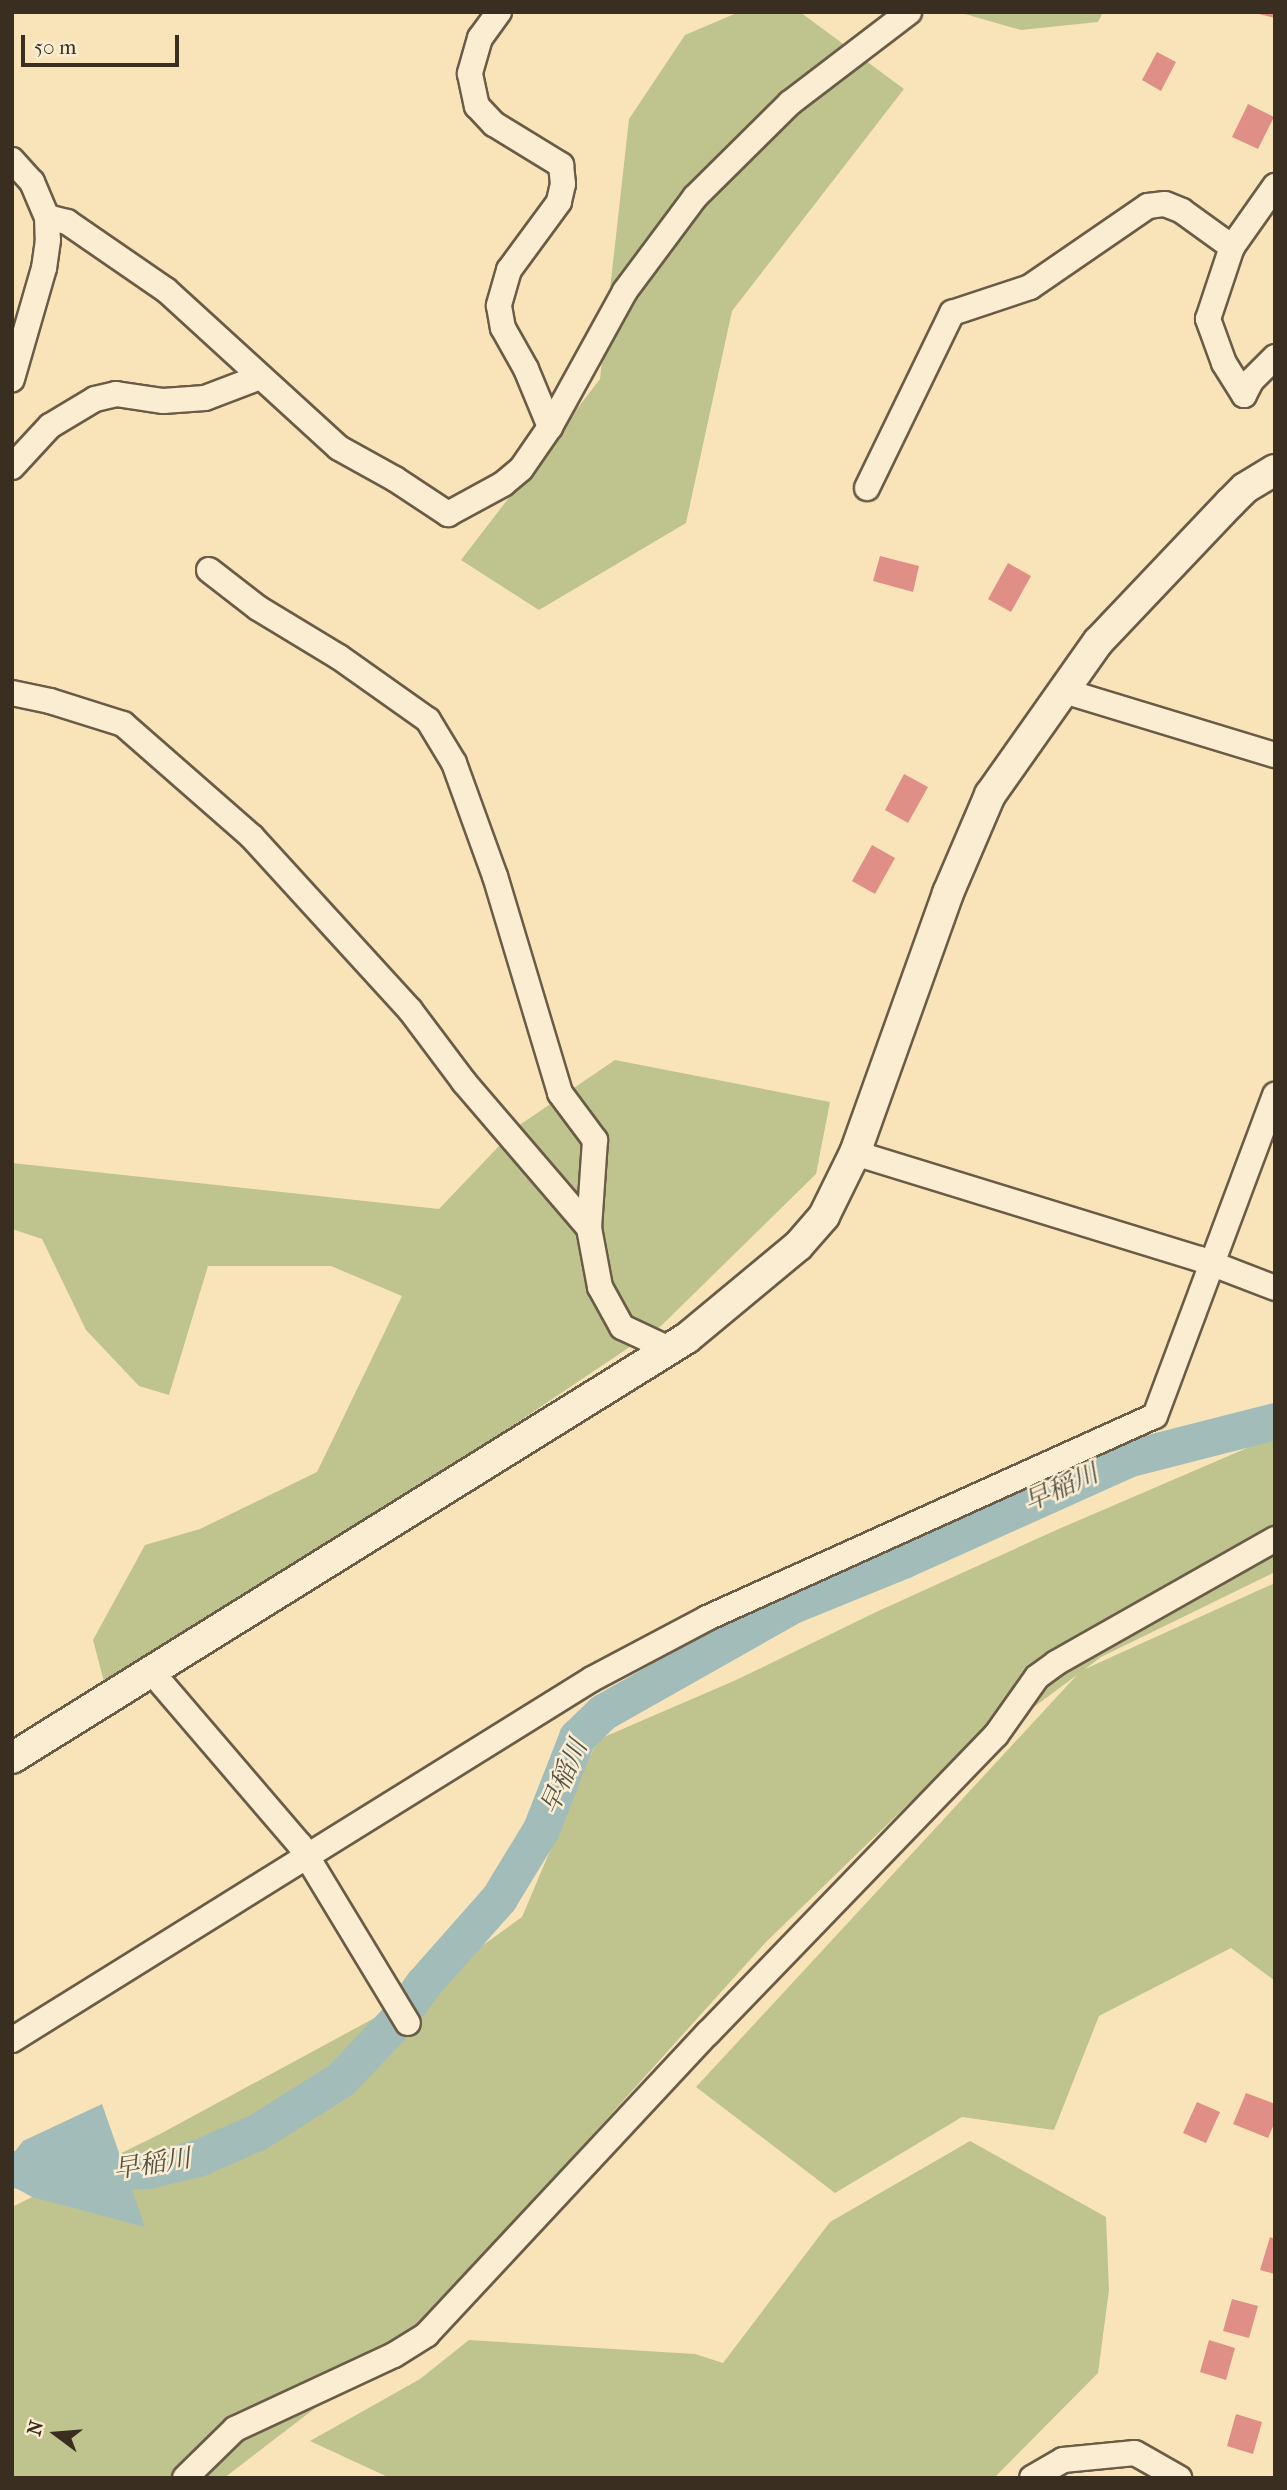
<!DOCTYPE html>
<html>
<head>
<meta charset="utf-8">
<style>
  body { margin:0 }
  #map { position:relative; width:1287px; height:2490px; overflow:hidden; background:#f9e4ba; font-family:"IM FELL French Canon","Noto Serif JP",serif }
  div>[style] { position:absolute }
  .green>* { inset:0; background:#bfc48f }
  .water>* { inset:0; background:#a2bcba }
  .river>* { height:37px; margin:-18.5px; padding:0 18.5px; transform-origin:18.5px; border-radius:18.5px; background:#a2bcba }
  .building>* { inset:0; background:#df8f85 }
  .roads { filter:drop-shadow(2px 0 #6a5c46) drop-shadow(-2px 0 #6a5c46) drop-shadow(0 2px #6a5c46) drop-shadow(0 -2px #6a5c46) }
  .minor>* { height:24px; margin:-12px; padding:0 12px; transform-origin:12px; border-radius:12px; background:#fbedd2 }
  .tertiary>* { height:30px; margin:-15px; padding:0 15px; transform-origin:15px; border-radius:15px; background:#fbedd2 }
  span { translate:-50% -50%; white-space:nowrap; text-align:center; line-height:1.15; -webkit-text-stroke:5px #fbedd2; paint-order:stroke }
  .water-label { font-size:26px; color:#545246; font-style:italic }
  .frame { position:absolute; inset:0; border:14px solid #3a2e20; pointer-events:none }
  .north { position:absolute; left:21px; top:2399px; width:70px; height:70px; -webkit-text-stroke:5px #fbedd2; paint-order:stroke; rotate:286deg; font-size:19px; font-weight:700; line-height:28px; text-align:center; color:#3a2e20 }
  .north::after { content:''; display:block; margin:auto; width:24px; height:32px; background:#3a2e20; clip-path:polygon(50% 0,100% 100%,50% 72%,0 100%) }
  .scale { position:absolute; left:21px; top:35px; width:158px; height:32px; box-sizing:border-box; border:4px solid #3a2e20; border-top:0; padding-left:9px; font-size:21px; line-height:24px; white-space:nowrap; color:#3a2e20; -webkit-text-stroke:5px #fbedd2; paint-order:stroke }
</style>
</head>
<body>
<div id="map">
  <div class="green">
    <div style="clip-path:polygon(739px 12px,800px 12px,904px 89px,732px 311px,686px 523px,539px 610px,461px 560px,600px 379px,629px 119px,685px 35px)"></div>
    <div style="clip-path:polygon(958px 12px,1103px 12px,1098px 22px,1021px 30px)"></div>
    <div style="clip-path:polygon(615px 1060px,830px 1102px,816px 1174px,661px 1326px,108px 1697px,93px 1640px,145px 1545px,200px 1529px,317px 1472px,402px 1296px,331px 1266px,208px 1266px,169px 1395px,139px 1386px,86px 1330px,42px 1239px,12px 1229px,12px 1163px,439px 1209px,518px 1126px)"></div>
    <div style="clip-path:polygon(1275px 1436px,1275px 1572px,1101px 1657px,1085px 1669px,1275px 1583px,1275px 1981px,1231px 1948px,1099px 2016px,1054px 2130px,962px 2117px,835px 2193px,696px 2087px,1077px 1675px,927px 1786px,766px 1942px,417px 2330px,224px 2478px,12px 2478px,12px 2207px,160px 2134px,404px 2002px,522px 1917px,597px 1740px,736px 1680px,874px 1613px,1054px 1531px)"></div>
    <div style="clip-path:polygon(970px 2141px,1106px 2217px,1109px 2290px,1098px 2373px,994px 2478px,390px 2478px,310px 2441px,420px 2379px,469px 2340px,695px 2354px,723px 2363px,830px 2222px)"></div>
  </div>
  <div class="water">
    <div style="clip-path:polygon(102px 2104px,145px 2227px,32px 2197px,12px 2186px,12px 2155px,23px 2141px)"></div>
  </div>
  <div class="river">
    <div style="left:12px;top:2169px;width:45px;rotate:5.1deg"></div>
    <div style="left:57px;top:2173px;width:91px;rotate:-1.9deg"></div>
    <div style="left:148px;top:2170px;width:51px;rotate:-13.5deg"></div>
    <div style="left:198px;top:2158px;width:67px;rotate:-23.9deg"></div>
    <div style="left:259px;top:2131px;width:97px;rotate:-32.4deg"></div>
    <div style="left:341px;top:2079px;width:80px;rotate:-46.5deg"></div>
    <div style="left:396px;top:2021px;width:46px;rotate:-53.9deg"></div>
    <div style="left:423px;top:1984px;width:115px;rotate:-48.5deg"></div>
    <div style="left:499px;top:1898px;width:81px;rotate:-58.7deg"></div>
    <div style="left:541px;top:1829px;width:99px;rotate:-68.6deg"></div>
    <div style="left:577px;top:1737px;width:36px;rotate:-44deg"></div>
    <div style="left:603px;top:1712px;width:217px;rotate:-29.5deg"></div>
    <div style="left:792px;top:1605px;width:120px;rotate:-22.1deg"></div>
    <div style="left:903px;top:1560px;width:249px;rotate:-24.2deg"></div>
    <div style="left:1130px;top:1458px;width:150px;rotate:-14.3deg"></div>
  </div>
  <div class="building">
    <div style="clip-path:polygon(1275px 12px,1275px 18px,1255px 13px,1255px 12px)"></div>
    <div style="clip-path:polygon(1157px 52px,1176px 62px,1161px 91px,1142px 80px)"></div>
    <div style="clip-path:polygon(1248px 104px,1274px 117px,1258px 149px,1232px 137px)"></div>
    <div style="clip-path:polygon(880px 556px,919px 566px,913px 592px,873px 581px)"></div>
    <div style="clip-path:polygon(1008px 563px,1031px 576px,1011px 612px,988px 599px)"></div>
    <div style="clip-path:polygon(904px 774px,928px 787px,908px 823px,885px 810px)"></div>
    <div style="clip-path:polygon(872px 845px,895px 858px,875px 894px,852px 881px)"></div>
    <div style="clip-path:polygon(1246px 2093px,1275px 2104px,1275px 2122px,1268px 2138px,1233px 2124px)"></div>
    <div style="clip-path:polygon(1197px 2102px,1220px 2112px,1206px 2143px,1183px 2133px)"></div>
    <div style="clip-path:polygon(1270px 2237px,1275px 2239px,1275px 2274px,1260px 2270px)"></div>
    <div style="clip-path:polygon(1232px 2299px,1258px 2306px,1249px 2338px,1223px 2331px)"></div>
    <div style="clip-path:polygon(1209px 2340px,1235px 2348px,1226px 2380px,1200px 2372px)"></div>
    <div style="clip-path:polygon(1236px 2414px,1262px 2422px,1253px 2454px,1227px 2446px)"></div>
  </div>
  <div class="roads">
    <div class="minor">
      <div style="left:499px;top:12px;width:32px;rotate:126deg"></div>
      <div style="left:480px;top:38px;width:37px;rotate:106deg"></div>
      <div style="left:470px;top:74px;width:33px;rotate:78deg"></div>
      <div style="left:477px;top:106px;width:25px;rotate:47deg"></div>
      <div style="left:494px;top:124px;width:79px;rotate:31.5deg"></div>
      <div style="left:561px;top:165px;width:19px;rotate:84deg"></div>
      <div style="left:563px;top:184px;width:18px;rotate:103deg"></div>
      <div style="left:559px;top:202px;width:84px;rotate:126.3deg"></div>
      <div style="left:509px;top:270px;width:37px;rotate:106deg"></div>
      <div style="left:499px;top:306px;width:22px;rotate:80deg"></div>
      <div style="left:503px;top:328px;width:47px;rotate:60.7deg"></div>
      <div style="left:526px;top:369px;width:63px;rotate:67.5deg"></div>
      <div style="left:12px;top:160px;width:30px;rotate:48deg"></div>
      <div style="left:32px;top:182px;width:38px;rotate:67deg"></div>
      <div style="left:47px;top:217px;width:23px;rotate:88deg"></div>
      <div style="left:48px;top:240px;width:28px;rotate:98deg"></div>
      <div style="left:44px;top:268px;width:116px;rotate:106.1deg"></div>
      <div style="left:47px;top:217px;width:21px;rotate:14deg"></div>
      <div style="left:67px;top:222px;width:120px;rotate:34.5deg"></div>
      <div style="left:166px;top:290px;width:234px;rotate:42.4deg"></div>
      <div style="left:339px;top:448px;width:64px;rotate:29deg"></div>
      <div style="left:395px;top:479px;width:64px;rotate:33.4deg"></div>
      <div style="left:448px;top:514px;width:63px;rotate:-28.6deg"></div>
      <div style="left:503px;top:484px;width:23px;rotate:-40deg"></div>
      <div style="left:521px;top:469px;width:51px;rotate:-55.4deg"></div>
      <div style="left:550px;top:427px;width:155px;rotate:-61.1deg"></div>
      <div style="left:625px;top:291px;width:117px;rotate:-53.3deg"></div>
      <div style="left:695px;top:197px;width:134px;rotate:-44.7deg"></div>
      <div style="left:790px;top:103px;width:150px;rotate:-37.4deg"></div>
      <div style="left:1244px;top:395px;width:38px;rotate:-122deg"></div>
      <div style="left:1224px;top:363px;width:47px;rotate:-110deg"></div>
      <div style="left:1208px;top:319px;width:76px;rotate:-71.6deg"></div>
      <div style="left:1232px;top:247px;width:75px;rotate:-54.8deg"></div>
      <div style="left:1244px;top:395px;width:16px;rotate:-63deg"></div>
      <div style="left:1251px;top:381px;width:34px;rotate:-45deg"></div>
      <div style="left:12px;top:467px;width:56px;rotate:-47.2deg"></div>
      <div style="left:50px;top:426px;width:52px;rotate:-31deg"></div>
      <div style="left:95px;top:399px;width:22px;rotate:-13deg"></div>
      <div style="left:116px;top:394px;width:48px;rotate:8.5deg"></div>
      <div style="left:163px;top:401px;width:42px;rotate:-4.1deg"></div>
      <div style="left:205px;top:398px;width:59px;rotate:-20.9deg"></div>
      <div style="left:867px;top:488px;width:195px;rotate:-64.1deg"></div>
      <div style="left:952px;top:313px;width:82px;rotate:-18.4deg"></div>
      <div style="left:1030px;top:287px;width:143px;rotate:-34.5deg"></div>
      <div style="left:1148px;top:206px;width:17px;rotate:-7deg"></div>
      <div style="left:1165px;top:204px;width:18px;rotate:22deg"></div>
      <div style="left:1182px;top:211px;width:62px;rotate:35.8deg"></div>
      <div style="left:209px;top:570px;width:62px;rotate:37.8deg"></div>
      <div style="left:258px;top:608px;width:95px;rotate:31.2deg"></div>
      <div style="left:339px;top:657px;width:109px;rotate:35.3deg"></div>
      <div style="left:428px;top:720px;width:50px;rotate:58.8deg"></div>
      <div style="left:454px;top:763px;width:120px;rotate:70.1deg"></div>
      <div style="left:495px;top:876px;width:227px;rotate:73.3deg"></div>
      <div style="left:560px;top:1093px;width:59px;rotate:53.3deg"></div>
      <div style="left:595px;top:1140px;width:88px;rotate:93.9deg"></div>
      <div style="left:589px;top:1228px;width:60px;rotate:79.4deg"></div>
      <div style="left:600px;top:1287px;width:46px;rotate:61.2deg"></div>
      <div style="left:622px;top:1327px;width:50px;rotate:25deg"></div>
      <div style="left:1064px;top:691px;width:220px;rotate:16.9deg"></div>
      <div style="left:12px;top:693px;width:39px;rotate:12deg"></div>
      <div style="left:50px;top:701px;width:77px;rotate:17.5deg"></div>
      <div style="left:123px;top:724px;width:171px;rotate:41.2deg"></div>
      <div style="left:252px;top:837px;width:234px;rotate:47.6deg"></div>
      <div style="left:410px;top:1010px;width:90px;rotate:53.1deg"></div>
      <div style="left:464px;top:1082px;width:192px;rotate:49.4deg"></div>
      <div style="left:855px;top:1153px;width:361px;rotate:17.1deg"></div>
      <div style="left:1200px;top:1259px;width:80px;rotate:21.1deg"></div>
      <div style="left:150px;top:1670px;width:230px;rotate:49.4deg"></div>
      <div style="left:300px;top:1845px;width:208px;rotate:58.8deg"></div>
      <div style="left:12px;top:2040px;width:683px;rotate:-31.9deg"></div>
      <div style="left:592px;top:1679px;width:130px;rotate:-27.9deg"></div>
      <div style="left:707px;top:1618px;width:491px;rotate:-24.3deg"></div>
      <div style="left:1155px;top:1416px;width:343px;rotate:-69.5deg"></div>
      <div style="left:185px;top:2478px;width:70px;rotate:-44.4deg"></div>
      <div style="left:235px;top:2429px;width:175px;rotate:-25deg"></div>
      <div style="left:394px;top:2355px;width:39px;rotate:-32deg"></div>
      <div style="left:427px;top:2334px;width:412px;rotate:-47deg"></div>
      <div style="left:708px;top:2033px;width:414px;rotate:-46deg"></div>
      <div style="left:996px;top:1735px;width:71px;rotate:-54.7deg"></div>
      <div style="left:1037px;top:1677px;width:24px;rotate:-36deg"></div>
      <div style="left:1056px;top:1663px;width:252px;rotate:-29.5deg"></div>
      <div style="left:1032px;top:2478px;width:36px;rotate:-30deg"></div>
      <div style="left:1063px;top:2460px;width:72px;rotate:-5.6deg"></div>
      <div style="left:1135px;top:2453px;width:51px;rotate:29.6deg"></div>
    </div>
    <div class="tertiary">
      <div style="left:12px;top:1758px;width:795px;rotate:-31.89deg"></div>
      <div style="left:687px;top:1338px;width:144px;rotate:-39.7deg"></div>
      <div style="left:798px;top:1246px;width:40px;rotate:-49deg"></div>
      <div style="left:824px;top:1216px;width:70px;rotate:-63.8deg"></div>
      <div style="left:855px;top:1153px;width:276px;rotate:-70.3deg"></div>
      <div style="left:948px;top:893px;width:107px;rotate:-66.8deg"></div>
      <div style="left:990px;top:795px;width:187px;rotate:-54.8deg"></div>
      <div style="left:1098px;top:642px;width:192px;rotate:-46.5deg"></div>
      <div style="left:1230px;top:503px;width:21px;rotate:-45deg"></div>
      <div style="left:1245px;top:488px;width:35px;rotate:-31deg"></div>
    </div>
  </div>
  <div class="water-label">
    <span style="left:1061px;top:1488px;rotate:-24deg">早稲川</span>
    <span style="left:564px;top:1777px;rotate:-66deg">早稲川</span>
    <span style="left:152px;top:2164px;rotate:-9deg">早稲川</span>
  </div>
  <div class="frame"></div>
  <div class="north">N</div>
  <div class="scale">50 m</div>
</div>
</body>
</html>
